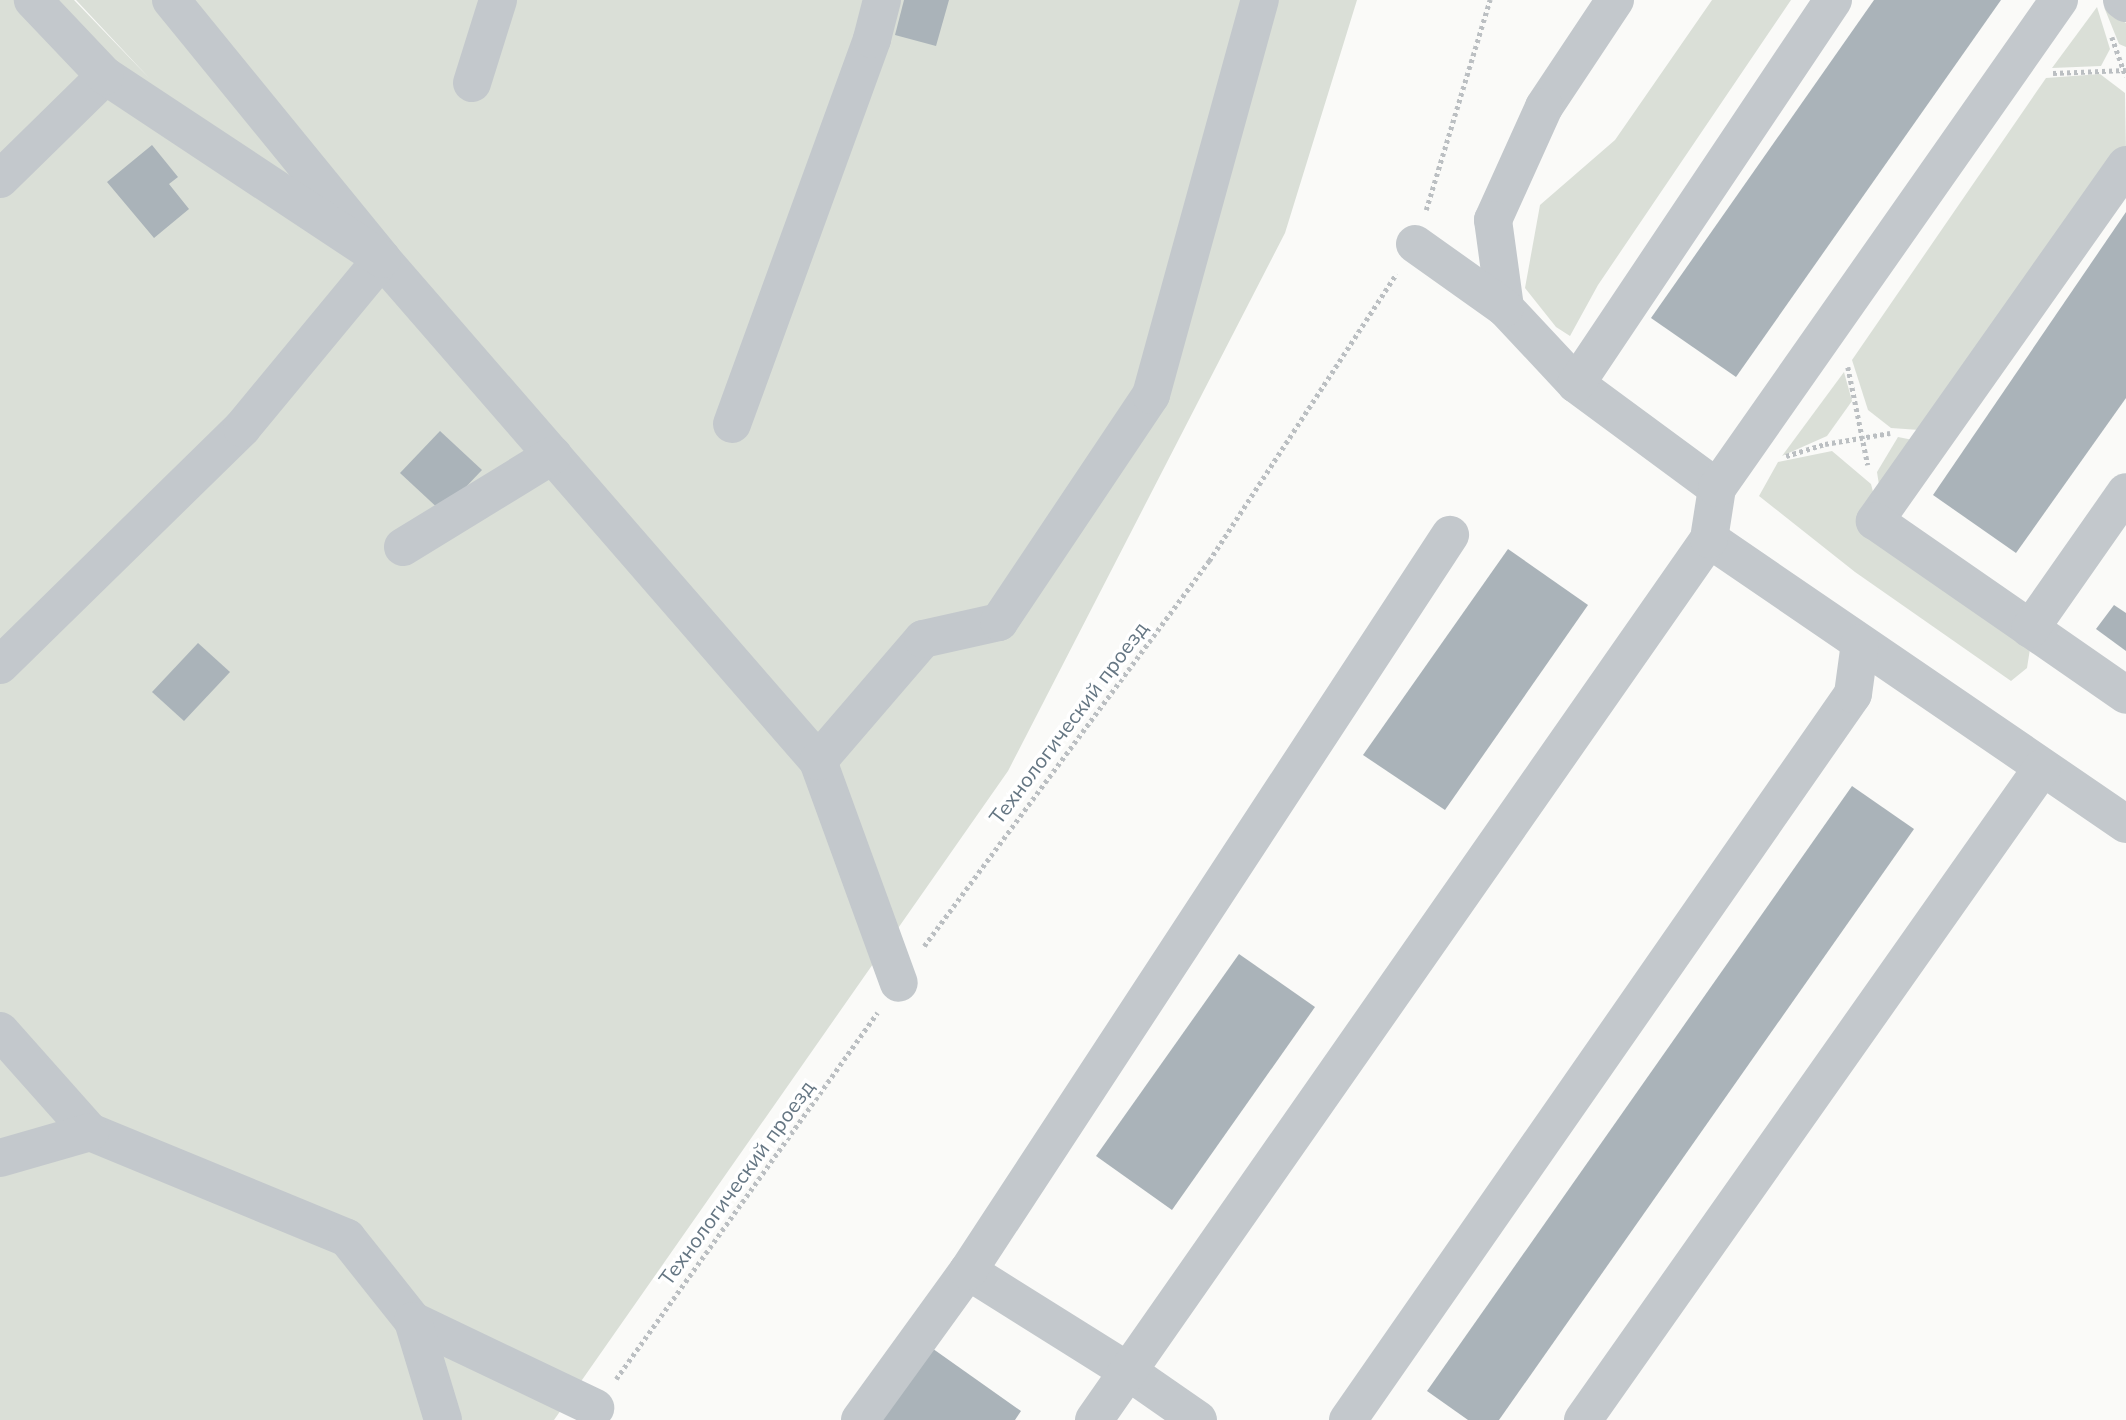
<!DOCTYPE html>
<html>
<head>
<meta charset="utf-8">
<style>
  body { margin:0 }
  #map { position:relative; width:2126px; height:1420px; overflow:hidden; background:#fafaf8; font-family:"Nunito Sans",sans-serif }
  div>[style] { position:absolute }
  .green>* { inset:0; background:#dadfd7 }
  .building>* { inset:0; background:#aab3b9 }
  .path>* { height:4.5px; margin-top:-2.25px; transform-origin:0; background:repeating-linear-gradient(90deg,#bbbfc2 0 3.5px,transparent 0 7px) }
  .minor>* { height:38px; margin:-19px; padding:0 19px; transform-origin:19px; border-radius:19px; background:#c3c8cc }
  span { translate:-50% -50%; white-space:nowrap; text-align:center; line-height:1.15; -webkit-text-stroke:7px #fff; paint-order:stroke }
  .street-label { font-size:21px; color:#657683 }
</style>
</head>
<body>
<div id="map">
  <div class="green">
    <div style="clip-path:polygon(0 0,74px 0,151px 80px,76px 0,1357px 0,1285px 233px,1008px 771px,554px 1420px,0 1420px)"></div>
    <div style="clip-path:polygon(1712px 0,1791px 0,1598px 285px,1570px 336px,1556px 327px,1525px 288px,1540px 205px,1615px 140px)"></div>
    <div style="clip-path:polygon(2097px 7px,2110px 49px,2101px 66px,2052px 68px)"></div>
    <div style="clip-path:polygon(2104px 7px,2126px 23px,2126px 47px,2119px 44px)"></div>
    <div style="clip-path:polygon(2100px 74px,2125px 93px,2126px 154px,1934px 431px,1891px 428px,1868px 410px,1852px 360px,2046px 78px)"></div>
    <div style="clip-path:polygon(1844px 372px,1852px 401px,1827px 436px,1782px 456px)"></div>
    <div style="clip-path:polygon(1898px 437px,1938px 445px,1885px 524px,1877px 472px)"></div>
    <div style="clip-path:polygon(1832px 451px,1871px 484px,1883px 530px,2030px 649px,2027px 668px,2011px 681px,1855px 572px,1759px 496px,1778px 462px)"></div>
  </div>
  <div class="building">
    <div style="clip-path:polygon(904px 0,949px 0,936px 46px,895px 35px)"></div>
    <div style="clip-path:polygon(1874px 0,2001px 0,1736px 377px,1651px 318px)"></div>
    <div style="clip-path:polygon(152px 145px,178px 177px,169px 184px,189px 209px,154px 238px,107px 182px)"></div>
    <div style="clip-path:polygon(2126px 212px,2126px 398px,2016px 553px,1933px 495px)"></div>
    <div style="clip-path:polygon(440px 431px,482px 470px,442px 512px,400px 473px)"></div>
    <div style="clip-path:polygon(1508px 549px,1588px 605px,1445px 810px,1363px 755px)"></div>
    <div style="clip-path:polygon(2114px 605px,2126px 613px,2126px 651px,2096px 629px)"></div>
    <div style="clip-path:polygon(198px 643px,230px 672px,184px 721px,152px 692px)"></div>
    <div style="clip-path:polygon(1852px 786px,1914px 829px,1499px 1420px,1468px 1420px,1427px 1391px)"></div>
    <div style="clip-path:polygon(1239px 954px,1315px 1007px,1172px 1210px,1096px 1156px)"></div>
    <div style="clip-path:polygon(929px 1346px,1021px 1411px,1015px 1420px,877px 1420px)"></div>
  </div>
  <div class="path">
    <div style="left:2112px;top:37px;width:42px;rotate:70.7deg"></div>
    <div style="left:2053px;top:73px;width:73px;rotate:-2.4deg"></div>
    <div style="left:1426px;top:210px;width:220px;rotate:-73.1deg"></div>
    <div style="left:1848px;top:367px;width:100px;rotate:78.5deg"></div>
    <div style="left:1786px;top:456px;width:41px;rotate:-17.1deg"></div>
    <div style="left:1825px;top:444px;width:66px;rotate:-9.6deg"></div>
    <div style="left:924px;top:946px;width:479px;rotate:-53.5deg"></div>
    <div style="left:1209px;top:561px;width:343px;rotate:-56.9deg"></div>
    <div style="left:616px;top:1379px;width:450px;rotate:-54.5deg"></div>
  </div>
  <div class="minor">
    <div style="left:171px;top:0;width:334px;rotate:50.8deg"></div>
    <div style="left:382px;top:259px;width:665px;rotate:49.02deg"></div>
    <div style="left:818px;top:761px;width:236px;rotate:70deg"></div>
    <div style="left:1615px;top:0;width:128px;rotate:123.6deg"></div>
    <div style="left:1544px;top:107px;width:124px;rotate:114.3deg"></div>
    <div style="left:1493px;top:220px;width:89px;rotate:82.2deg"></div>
    <div style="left:1505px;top:308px;width:104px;rotate:46.9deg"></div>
    <div style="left:1576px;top:384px;width:175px;rotate:36.4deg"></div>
    <div style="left:2122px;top:0;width:5px;rotate:37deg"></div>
    <div style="left:472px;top:83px;width:87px;rotate:-72.6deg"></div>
    <div style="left:2126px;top:165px;width:436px;rotate:125.2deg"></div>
    <div style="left:1875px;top:521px;width:305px;rotate:34.7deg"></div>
    <div style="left:0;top:179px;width:147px;rotate:-44.4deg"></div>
    <div style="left:1415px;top:244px;width:110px;rotate:35.4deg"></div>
    <div style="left:1576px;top:384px;width:462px;rotate:-56.2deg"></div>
    <div style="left:732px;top:424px;width:410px;rotate:-70deg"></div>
    <div style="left:872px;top:39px;width:40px;rotate:-75.6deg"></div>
    <div style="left:1709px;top:539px;width:505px;rotate:34.35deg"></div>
    <div style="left:403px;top:547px;width:176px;rotate:-31.5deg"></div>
    <div style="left:2030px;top:629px;width:167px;rotate:-55deg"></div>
    <div style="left:0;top:665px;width:339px;rotate:-44.4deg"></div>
    <div style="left:242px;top:428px;width:219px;rotate:-50.4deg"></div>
    <div style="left:382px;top:259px;width:332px;rotate:-146.5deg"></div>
    <div style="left:105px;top:76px;width:105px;rotate:-133.5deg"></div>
    <div style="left:818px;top:761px;width:161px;rotate:-49.3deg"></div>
    <div style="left:923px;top:639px;width:78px;rotate:-12.6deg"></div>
    <div style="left:999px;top:622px;width:273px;rotate:-56.2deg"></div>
    <div style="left:1151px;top:395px;width:410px;rotate:-74.6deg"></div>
    <div style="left:0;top:1031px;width:135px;rotate:48.3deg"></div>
    <div style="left:90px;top:1132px;width:278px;rotate:22.4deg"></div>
    <div style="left:347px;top:1238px;width:106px;rotate:51.5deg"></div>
    <div style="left:413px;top:1321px;width:202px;rotate:25.5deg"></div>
    <div style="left:0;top:1158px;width:94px;rotate:-16.1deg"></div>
    <div style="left:968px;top:1271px;width:190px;rotate:32.1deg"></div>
    <div style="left:1129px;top:1372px;width:84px;rotate:34.8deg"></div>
    <div style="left:413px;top:1321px;width:103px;rotate:73.1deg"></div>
    <div style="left:860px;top:1420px;width:184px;rotate:-54.1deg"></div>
    <div style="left:968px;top:1271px;width:880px;rotate:-56.78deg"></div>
    <div style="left:1094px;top:1420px;width:1074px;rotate:-55.08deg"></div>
    <div style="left:1709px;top:539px;width:52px;rotate:-81.1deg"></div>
    <div style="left:1717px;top:488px;width:596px;rotate:-54.98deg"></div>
    <div style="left:1348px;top:1420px;width:884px;rotate:-55.18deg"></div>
    <div style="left:1853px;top:694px;width:51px;rotate:-82.2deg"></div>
    <div style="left:1583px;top:1420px;width:797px;rotate:-54.85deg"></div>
  </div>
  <div class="street-label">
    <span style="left:1069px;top:723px;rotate:-53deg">Технологический проезд</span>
    <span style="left:737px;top:1183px;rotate:-54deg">Технологический проезд</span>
  </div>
</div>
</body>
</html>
